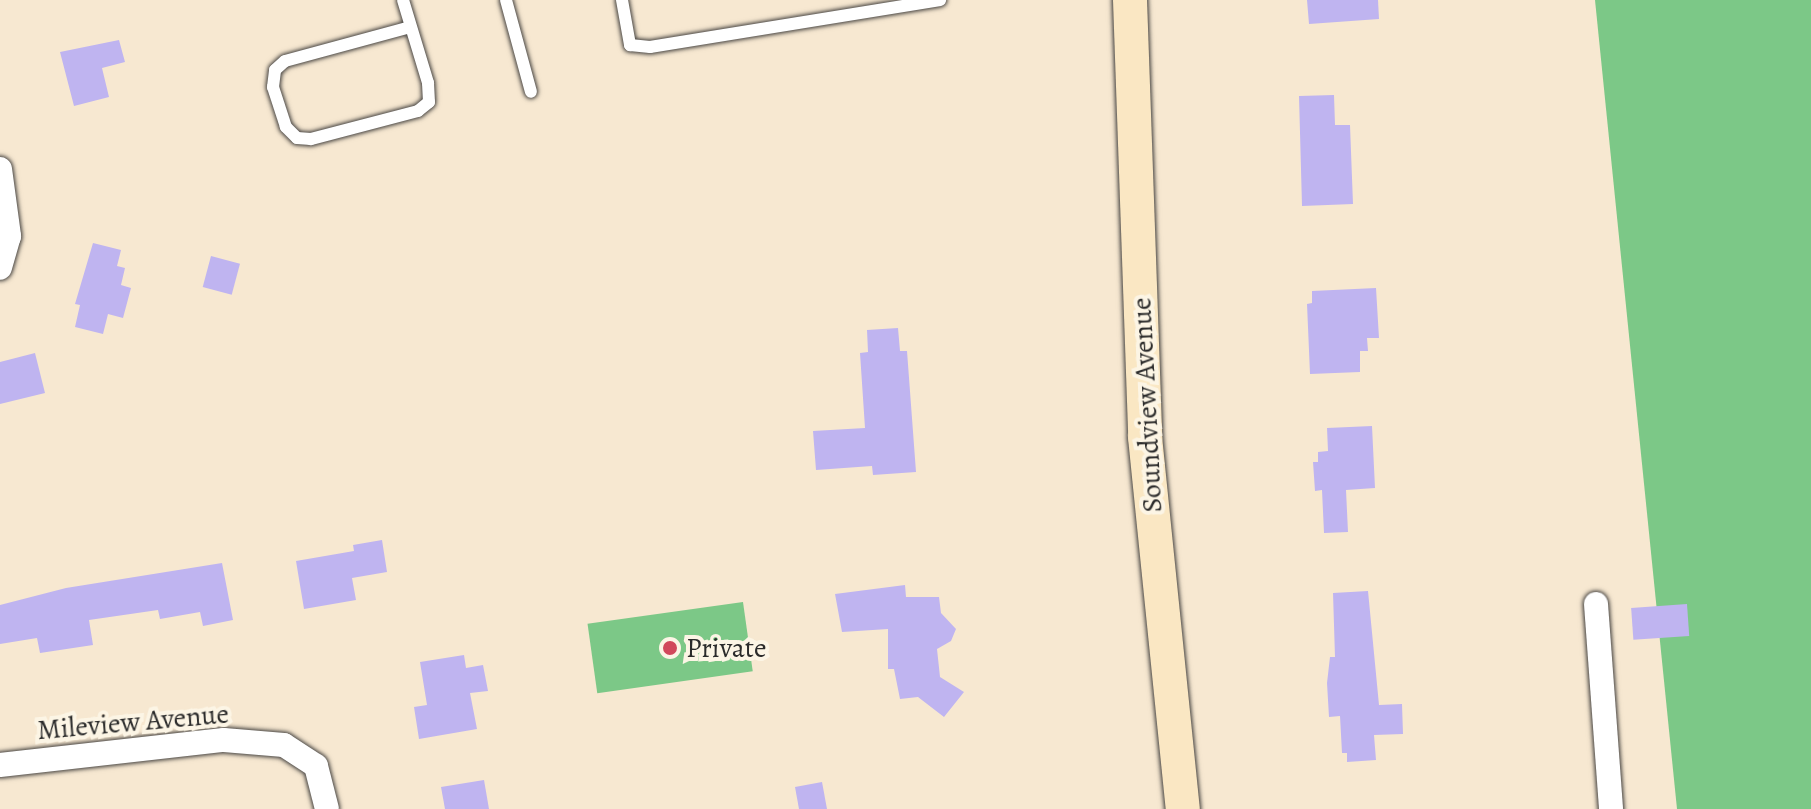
<!DOCTYPE html>
<style>
body{margin:0}
#map{position:relative;width:1811px;height:809px;overflow:hidden;background:#f7e8d1;font-family:Alegreya,serif}
div>[style]{position:absolute}
[style*='--x']{left:calc(var(--x)*1px);top:calc(var(--y)*1px);width:calc(var(--w)*1px);rotate:calc(var(--a)*1deg)}
.green>*{inset:0;background:#7cc887;transform-origin:0 0}
.building>*{inset:0;background:#bfb4f0;transform-origin:0 0}
.roads{filter:drop-shadow(0 0 2px #4a4744) drop-shadow(0 0 2px #4a4744)}
.lane>*{height:12px;margin:-6px;padding:0 6px;transform-origin:6px;border-radius:6px;background:#fff}
.street>*{height:24px;margin:-12px;padding:0 12px;transform-origin:12px;border-radius:12px;background:#fff}
.secondary>*{height:34px;margin:-17px;padding:0 17px;transform-origin:17px;border-radius:17px;background:#fae7c3}
.dots>*{width:22px;height:22px;translate:-50% -50%;box-sizing:border-box;border:4px solid #fcf5e5;border-radius:50%}
span{translate:-50% -50%;white-space:nowrap;text-align:center;line-height:1.15;-webkit-text-stroke:8px #fcf5e5;paint-order:stroke}
.street-label{font-size:28px;color:#2b2b2b}
.poi-label{font-size:28px;color:#2b2b2b}
.left{translate:0 -50%;text-align:left}
</style>
<div id="map">
<div class="green">
<i style="clip-path:polygon(1595px 0,1811px 0,1811px 809px,1677px 809px)"></i>
<i style="left:743px;top:602px;width:70px;height:157px;rotate:82deg"></i>
</div>
<div class="building">
<i style="clip-path:polygon(1307px 0,1378px 0,1379px 19px,1309px 24px)"></i>
<i style="clip-path:polygon(119px 40px,125px 62px,102px 68px,109px 97px,74px 106px,60px 52px)"></i>
<i style="clip-path:polygon(1334px 95px,1335px 125px,1350px 125px,1353px 204px,1302px 206px,1299px 96px)"></i>
<i style="clip-path:polygon(93px 243px,121px 250px,117px 266px,125px 268px,121px 285px,131px 288px,123px 318px,108px 314px,103px 334px,75px 327px,80px 305px,75px 304px)"></i>
<i style="left:211px;top:256px;width:30px;height:32px;rotate:15deg"></i>
<i style="clip-path:polygon(1376px 288px,1379px 338px,1367px 338px,1368px 351px,1360px 351px,1360px 372px,1310px 374px,1307px 304px,1312px 303px,1312px 291px)"></i>
<i style="clip-path:polygon(898px 328px,900px 351px,907px 351px,916px 472px,873px 475px,872px 466px,816px 470px,813px 431px,865px 428px,860px 353px,868px 352px,867px 330px)"></i>
<i style="clip-path:polygon(35px 353px,45px 393px,0 404px,0 362px)"></i>
<i style="clip-path:polygon(1372px 426px,1375px 488px,1346px 490px,1348px 532px,1324px 533px,1322px 490px,1315px 491px,1313px 462px,1318px 462px,1318px 452px,1328px 451px,1327px 428px)"></i>
<i style="clip-path:polygon(382px 540px,387px 572px,352px 578px,356px 600px,304px 609px,296px 561px,354px 551px,353px 545px)"></i>
<i style="clip-path:polygon(222px 563px,233px 620px,203px 626px,200px 612px,160px 619px,158px 610px,89px 620px,93px 645px,40px 653px,37px 638px,0 644px,0 605px,66px 588px)"></i>
<i style="clip-path:polygon(905px 585px,906px 597px,939px 597px,941px 613px,956px 629px,951px 641px,937px 649px,940px 677px,964px 692px,944px 717px,918px 697px,900px 699px,894px 669px,888px 669px,888px 629px,842px 632px,835px 594px)"></i>
<i style="clip-path:polygon(1368px 591px,1379px 705px,1402px 704px,1403px 734px,1374px 735px,1376px 760px,1347px 762px,1347px 753px,1342px 753px,1340px 716px,1329px 717px,1327px 683px,1330px 657px,1335px 657px,1333px 593px)"></i>
<i style="left:1687px;top:604px;width:32px;height:56px;rotate:86deg"></i>
<i style="clip-path:polygon(464px 655px,466px 668px,483px 665px,488px 691px,470px 693px,477px 729px,419px 739px,414px 707px,427px 705px,420px 662px)"></i>
<i style="clip-path:polygon(484px 780px,489px 809px,445px 809px,441px 787px)"></i>
<i style="clip-path:polygon(822px 782px,827px 809px,799px 809px,795px 787px)"></i>
</div>
<div class="roads">
<div class="lane">
<i style="--x:403;--y:0;--w:87;--a:73.2"></i>
<i style="--x:428;--y:83;--w:19;--a:87"></i>
<i style="--x:429;--y:102;--w:14;--a:141"></i>
<i style="--x:418;--y:111;--w:111;--a:165.3"></i>
<i style="--x:311;--y:139;--w:14;--a:-176"></i>
<i style="--x:297;--y:138;--w:16;--a:-135"></i>
<i style="--x:286;--y:127;--w:42;--a:-108"></i>
<i style="--x:273;--y:87;--w:17;--a:-83"></i>
<i style="--x:275;--y:70;--w:13;--a:-42"></i>
<i style="--x:285;--y:61;--w:130;--a:-15.2"></i>
<i style="--x:506;--y:0;--w:95;--a:74.8"></i>
<i style="--x:622;--y:0;--w:46;--a:79.9"></i>
<i style="--x:630;--y:45;--w:20;--a:6"></i>
<i style="--x:650;--y:47;--w:294;--a:-9.2"></i>
</div>
<div class="street">
<i style="--x:0;--y:169;--w:68;--a:82.3"></i>
<i style="--x:9;--y:236;--w:33;--a:106"></i>
<i style="--x:1596;--y:604;--w:206;--a:85.8"></i>
<i style="--x:0;--y:765;--w:225;--a:-6.4"></i>
<i style="--x:224;--y:740;--w:60;--a:4.8"></i>
<i style="--x:284;--y:745;--w:38;--a:33"></i>
<i style="--x:316;--y:766;--w:44;--a:75.7"></i>
</div>
<div class="secondary">
<i style="--x:1130;--y:0;--w:437;--a:88"></i>
<i style="--x:1145;--y:437;--w:374;--a:84.2"></i>
</div>
</div>
<div class="dots">
<i style="left:670px;top:648px;background:#d1495b"></i>
</div>
<div class="street-label">
<span style="left:1147px;top:405px;rotate:-93deg">Soundview Avenue</span>
<span style="left:133px;top:722px;rotate:-5deg">Mileview Avenue</span>
</div>
<div class="poi-label">
<span class="left" style="left:686px;top:648px">Private</span>
</div>
</div>
